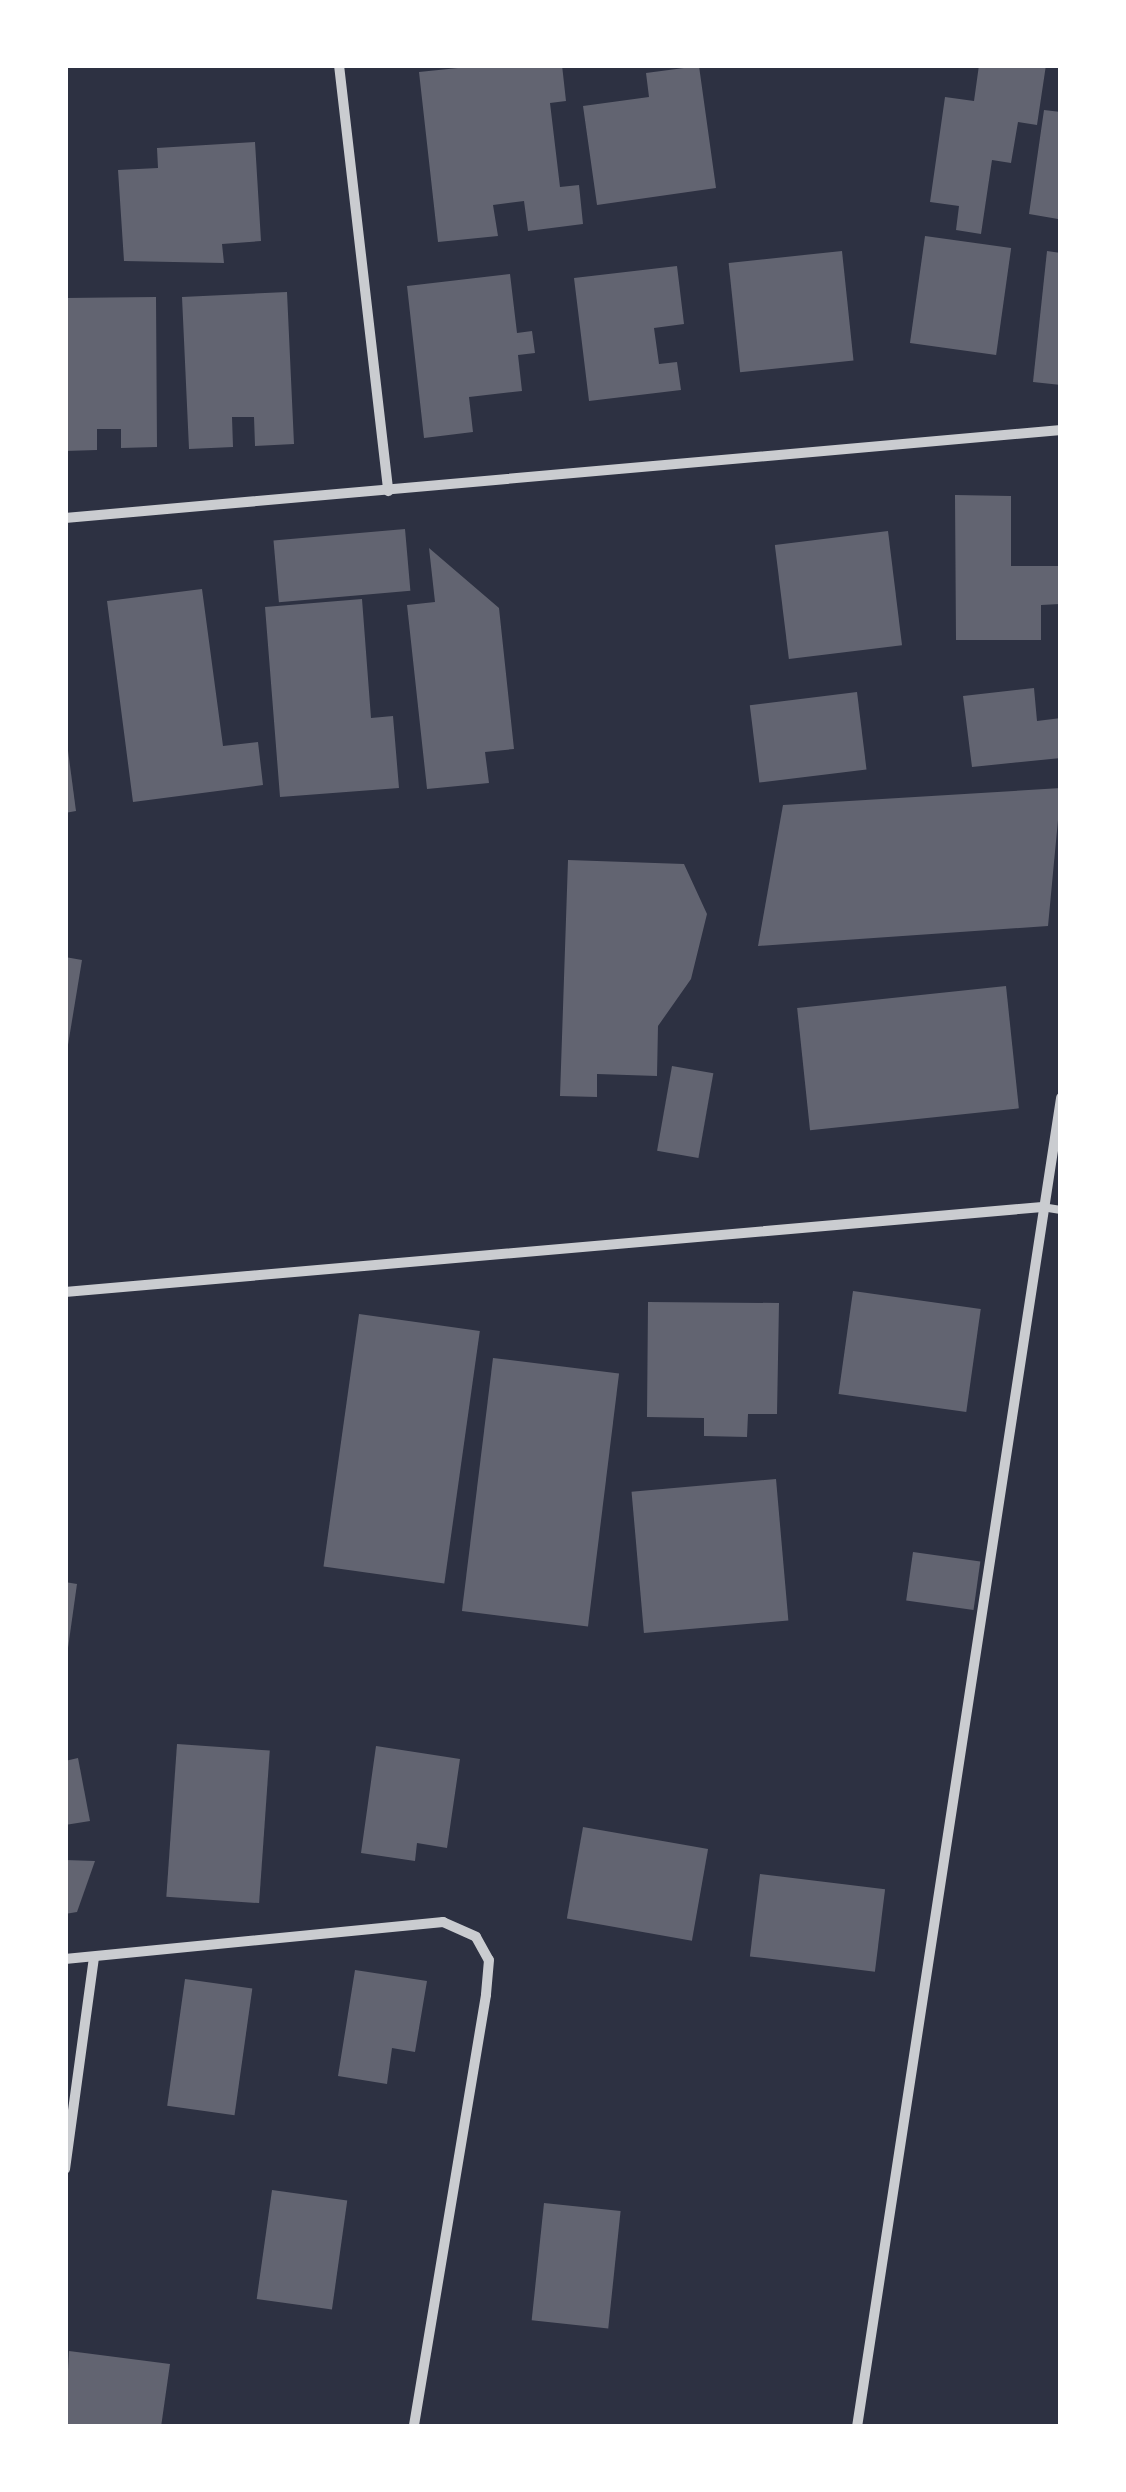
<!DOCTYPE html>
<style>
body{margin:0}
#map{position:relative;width:1126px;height:2492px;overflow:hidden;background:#2d3142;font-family:Lato,sans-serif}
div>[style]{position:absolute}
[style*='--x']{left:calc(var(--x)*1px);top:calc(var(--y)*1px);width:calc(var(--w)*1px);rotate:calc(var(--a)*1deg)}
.building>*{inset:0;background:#626471;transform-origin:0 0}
.service>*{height:8px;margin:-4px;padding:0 4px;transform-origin:4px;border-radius:4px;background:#caccd0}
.minor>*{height:10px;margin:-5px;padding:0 5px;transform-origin:5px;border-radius:5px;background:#caccd0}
span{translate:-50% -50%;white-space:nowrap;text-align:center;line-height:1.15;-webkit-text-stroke:10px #fff;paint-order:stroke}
.frame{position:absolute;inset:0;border:68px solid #fff;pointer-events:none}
</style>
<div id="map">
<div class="building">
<i style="clip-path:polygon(487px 65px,562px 65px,566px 101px,550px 103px,560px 187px,579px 185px,583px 224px,528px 231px,524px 201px,493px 205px,498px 236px,438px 242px,419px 72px)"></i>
<i style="clip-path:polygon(979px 65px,1046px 65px,1037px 125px,1018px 122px,1011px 163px,992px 160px,981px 234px,956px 230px,959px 206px,930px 202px,945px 97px,974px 101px)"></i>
<i style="clip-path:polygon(699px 66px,716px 188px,597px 205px,583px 106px,649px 97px,646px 73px)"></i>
<i style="clip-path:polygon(1044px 110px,1061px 112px,1061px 244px,1058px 219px,1029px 214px)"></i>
<i style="clip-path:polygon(255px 142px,261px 241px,222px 244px,224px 263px,124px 261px,118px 170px,158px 168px,157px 148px)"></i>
<i style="left:925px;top:236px;width:87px;height:108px;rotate:8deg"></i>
<i style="left:842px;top:251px;width:110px;height:114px;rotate:84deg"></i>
<i style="clip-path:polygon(1047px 251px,1061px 253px,1061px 385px,1033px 382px)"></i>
<i style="clip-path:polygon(677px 266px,684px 324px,654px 328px,659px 364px,677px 362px,681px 390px,589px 401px,574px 278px)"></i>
<i style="clip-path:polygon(510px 274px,517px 333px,532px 331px,535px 353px,518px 355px,522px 391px,469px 397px,473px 432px,424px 438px,407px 286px)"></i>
<i style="clip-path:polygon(287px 292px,294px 444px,255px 446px,254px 417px,232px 417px,233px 447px,189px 449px,182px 297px)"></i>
<i style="clip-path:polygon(156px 297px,157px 447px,121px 448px,121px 429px,97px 429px,97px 450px,65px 451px,65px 298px)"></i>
<i style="clip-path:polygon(955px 495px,1011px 496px,1011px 566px,1060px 566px,1060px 604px,1041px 605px,1041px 640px,956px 640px)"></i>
<i style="left:405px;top:529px;width:62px;height:132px;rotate:85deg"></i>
<i style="left:888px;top:531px;width:115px;height:114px;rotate:83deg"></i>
<i style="clip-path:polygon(429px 548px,499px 608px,514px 749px,485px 752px,489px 783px,427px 789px,407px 605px,435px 602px)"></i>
<i style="clip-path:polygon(202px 589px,223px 746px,258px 742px,263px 785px,133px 802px,107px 601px)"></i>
<i style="clip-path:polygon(362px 599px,371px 718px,393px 716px,399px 788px,280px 797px,265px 607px)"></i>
<i style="clip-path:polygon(1034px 688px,1037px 721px,1061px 718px,1061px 758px,972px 767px,963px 696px)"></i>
<i style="left:857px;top:692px;width:78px;height:108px;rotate:83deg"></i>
<i style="clip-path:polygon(65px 728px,76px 811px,65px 813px)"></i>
<i style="clip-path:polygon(1061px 788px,1048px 926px,758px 946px,783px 805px)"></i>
<i style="clip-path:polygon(568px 860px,684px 864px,707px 914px,691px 979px,658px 1026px,657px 1076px,597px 1074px,597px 1097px,560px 1096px)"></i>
<i style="clip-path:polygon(65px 957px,82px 960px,67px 1051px,65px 1051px)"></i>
<i style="left:1006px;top:986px;width:123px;height:210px;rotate:84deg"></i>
<i style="left:672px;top:1066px;width:42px;height:86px;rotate:10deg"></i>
<i style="left:853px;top:1291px;width:129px;height:104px;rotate:8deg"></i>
<i style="clip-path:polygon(648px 1302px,779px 1303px,777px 1414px,748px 1414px,747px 1437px,704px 1436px,704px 1418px,647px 1417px)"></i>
<i style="left:359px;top:1314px;width:122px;height:255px;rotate:8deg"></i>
<i style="left:493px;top:1358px;width:127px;height:255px;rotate:7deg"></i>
<i style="left:776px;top:1479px;width:142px;height:145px;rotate:85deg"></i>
<i style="left:913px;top:1552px;width:68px;height:49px;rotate:8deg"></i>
<i style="clip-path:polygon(65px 1582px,77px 1584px,67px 1655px,65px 1655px)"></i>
<i style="left:177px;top:1744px;width:93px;height:153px;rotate:4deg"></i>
<i style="clip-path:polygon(376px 1746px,460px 1759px,447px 1848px,417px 1843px,415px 1861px,361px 1853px)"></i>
<i style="clip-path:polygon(78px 1758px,90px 1821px,65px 1825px,65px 1761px)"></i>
<i style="left:583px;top:1827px;width:127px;height:93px;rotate:10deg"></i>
<i style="clip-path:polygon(65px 1860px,95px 1861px,77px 1912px,65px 1914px)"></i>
<i style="left:760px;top:1874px;width:126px;height:83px;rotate:7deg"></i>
<i style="clip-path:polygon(355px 1970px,427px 1981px,415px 2052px,392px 2048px,387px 2084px,338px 2076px)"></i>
<i style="left:185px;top:1979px;width:68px;height:128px;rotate:8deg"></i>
<i style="left:272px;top:2190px;width:76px;height:110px;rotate:8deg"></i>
<i style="left:544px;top:2203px;width:77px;height:118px;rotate:6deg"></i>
<i style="clip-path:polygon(69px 2351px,170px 2364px,161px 2427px,65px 2427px)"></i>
</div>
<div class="service">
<i style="--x:1042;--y:1207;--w:19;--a:9"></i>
</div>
<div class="minor">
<i style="--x:339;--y:65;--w:429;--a:83.4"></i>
<i style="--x:65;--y:518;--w:1000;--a:-5.05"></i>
<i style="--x:65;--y:1292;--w:981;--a:-4.97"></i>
<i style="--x:65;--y:1959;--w:380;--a:-5.6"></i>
<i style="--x:443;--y:1922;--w:36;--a:24"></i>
<i style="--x:476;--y:1937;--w:26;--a:61"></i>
<i style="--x:489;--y:1960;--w:35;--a:95"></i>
<i style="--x:486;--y:1995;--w:438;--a:99.5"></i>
<i style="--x:65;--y:2169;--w:214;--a:-82.2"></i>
<i style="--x:857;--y:2427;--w:1345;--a:-81.27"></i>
</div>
<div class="frame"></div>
</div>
